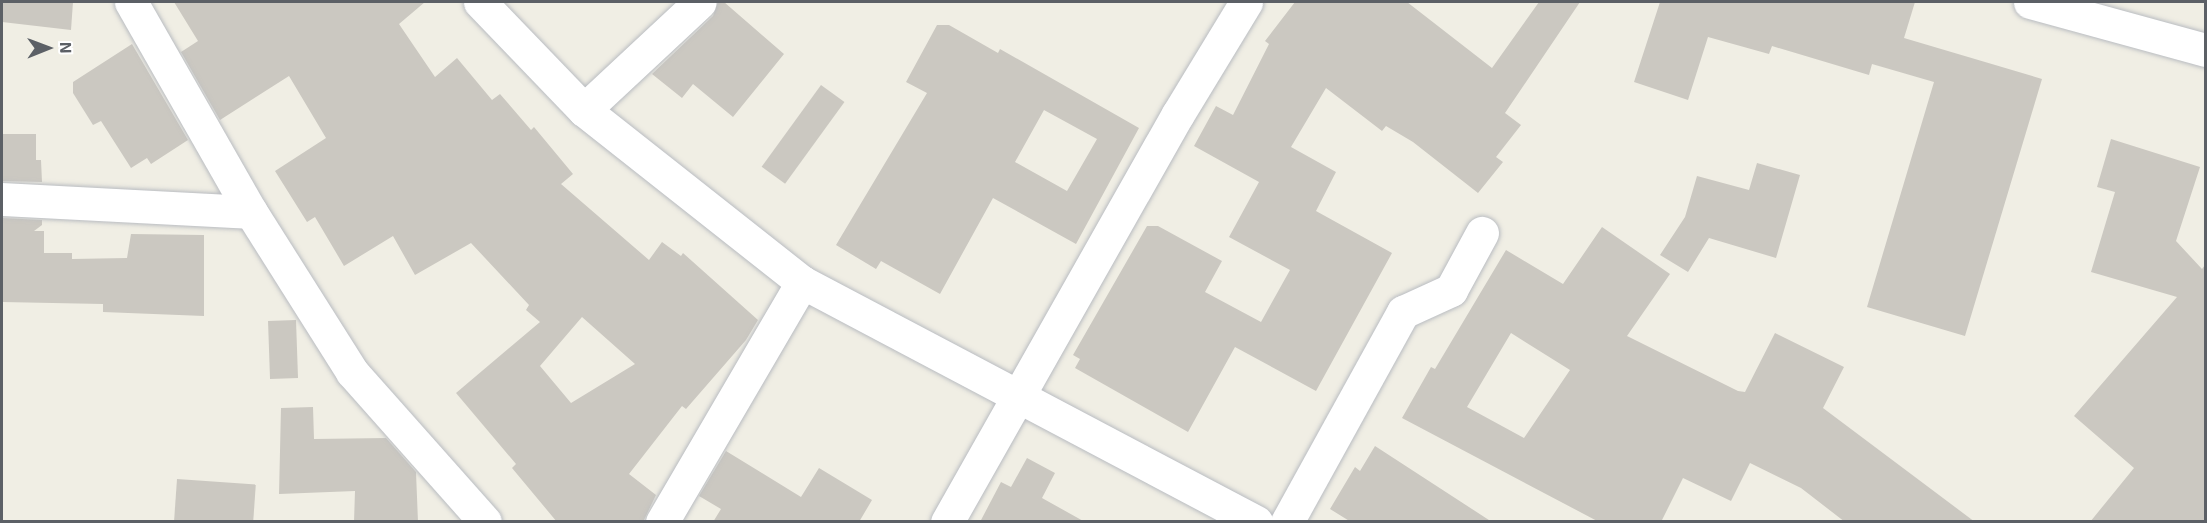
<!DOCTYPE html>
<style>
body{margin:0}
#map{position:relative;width:2207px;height:523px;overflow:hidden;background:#f0eee4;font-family:"Exo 2",sans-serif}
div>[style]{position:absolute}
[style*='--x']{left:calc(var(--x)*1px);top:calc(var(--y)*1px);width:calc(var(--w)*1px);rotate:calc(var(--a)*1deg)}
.building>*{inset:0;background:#cbc8c1;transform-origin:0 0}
.roads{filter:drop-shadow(0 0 2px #b9bcc1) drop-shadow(0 0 2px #b9bcc1)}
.minor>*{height:33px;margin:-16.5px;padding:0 16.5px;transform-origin:16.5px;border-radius:16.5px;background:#fff}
span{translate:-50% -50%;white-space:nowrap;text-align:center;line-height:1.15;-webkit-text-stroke:6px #fff;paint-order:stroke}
.frame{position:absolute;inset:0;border:3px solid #5c6066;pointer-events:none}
.north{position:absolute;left:18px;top:18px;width:60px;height:60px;-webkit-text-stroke:4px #fff;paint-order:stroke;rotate:89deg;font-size:16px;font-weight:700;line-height:24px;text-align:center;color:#5c6066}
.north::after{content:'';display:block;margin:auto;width:21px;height:27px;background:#5c6066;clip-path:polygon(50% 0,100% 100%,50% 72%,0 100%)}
</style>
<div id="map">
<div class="building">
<i style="clip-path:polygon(2px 2px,73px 2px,71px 30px,2px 22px)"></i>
<i style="clip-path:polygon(evenodd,174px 2px,425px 2px,399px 24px,435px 77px,457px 58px,492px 100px,500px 94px,531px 130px,534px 127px,573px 174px,561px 184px,649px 260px,662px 242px,681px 256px,683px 253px,758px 320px,746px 340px,686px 409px,682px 406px,629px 474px,656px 495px,643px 522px,557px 522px,512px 468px,516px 464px,456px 393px,540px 322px,526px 310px,529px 305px,471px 243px,415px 275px,393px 236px,344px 266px,315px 217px,307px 222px,275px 171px,326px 138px,289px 76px,220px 120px,181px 52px,198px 41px,174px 2px,582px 317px,635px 364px,571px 403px,540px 366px,582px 317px)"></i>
<i style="clip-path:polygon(718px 2px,724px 2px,784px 54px,733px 117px,693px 84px,682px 98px,652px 74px,713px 16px)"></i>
<i style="clip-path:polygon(1295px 2px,1407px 2px,1492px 68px,1539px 2px,1580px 2px,1505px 113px,1521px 125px,1496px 157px,1503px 162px,1478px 193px,1413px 142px,1386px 126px,1382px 131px,1326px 88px,1291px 147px,1336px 172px,1316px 211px,1392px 253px,1316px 391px,1235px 347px,1188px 432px,1075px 368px,1080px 359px,1073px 355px,1147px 226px,1158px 226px,1222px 261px,1205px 292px,1261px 322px,1290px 270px,1229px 237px,1259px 182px,1194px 146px,1216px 106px,1233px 115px,1269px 44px,1265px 41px)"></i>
<i style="clip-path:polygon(1660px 2px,1915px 2px,1904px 38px,2042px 79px,1965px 336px,1867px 307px,1934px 82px,1872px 64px,1869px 75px,1772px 46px,1769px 54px,1708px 37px,1688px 100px,1634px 82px)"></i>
<i style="clip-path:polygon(evenodd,937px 25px,949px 25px,998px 53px,1000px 49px,1139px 128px,1076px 244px,993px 198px,940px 294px,881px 261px,876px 269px,836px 245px,927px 93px,906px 82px,937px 25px,1044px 110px,1097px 139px,1067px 191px,1015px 162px,1044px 110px)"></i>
<i style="clip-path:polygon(132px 44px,188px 140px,151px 164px,147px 158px,131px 168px,101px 121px,93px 125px,73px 93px,73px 82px)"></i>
<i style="left:821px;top:85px;width:29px;height:101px;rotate:36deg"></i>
<i style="clip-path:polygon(2px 134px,36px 134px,36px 160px,41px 160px,42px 182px,2px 181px)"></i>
<i style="clip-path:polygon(2111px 139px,2200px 167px,2176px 241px,2202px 269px,2205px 265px,2205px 522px,2090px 522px,2134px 468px,2074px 416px,2177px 297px,2091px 272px,2115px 192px,2097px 187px)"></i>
<i style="clip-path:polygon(1757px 163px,1800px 175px,1776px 258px,1709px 238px,1688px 272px,1660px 255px,1685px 217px,1697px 176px,1749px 190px)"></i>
<i style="clip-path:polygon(2px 218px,42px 220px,42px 225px,34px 231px,44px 231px,44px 253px,72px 253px,72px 259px,127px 258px,131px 234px,204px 235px,204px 316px,103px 312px,103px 304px,2px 302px)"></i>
<i style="clip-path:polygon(evenodd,1602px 227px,1670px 274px,1627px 336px,1738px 391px,1745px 392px,1775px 333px,1844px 367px,1823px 408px,1975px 522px,1845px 522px,1801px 488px,1750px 463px,1731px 501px,1683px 478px,1661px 522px,1599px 522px,1402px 418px,1431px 367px,1435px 369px,1506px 250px,1563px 284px,1602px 227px,1511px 333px,1570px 370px,1524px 438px,1467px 407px,1511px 333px)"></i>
<i style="left:296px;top:320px;width:58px;height:28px;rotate:88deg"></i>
<i style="clip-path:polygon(313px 407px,314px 439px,386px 438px,416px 472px,418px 522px,354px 522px,355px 491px,279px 494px,281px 408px)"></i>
<i style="clip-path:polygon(1375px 446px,1492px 522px,1351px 522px,1330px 509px,1355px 467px,1360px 471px)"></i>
<i style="clip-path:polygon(726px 451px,801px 497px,819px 468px,872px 500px,859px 522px,713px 522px,721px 509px,699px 496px)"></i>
<i style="clip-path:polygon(1027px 458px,1055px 473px,1042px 498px,1085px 522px,980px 522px,1001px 482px,1011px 487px)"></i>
<i style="left:177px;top:479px;width:79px;height:43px;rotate:4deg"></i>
</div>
<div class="roads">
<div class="minor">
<i style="--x:131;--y:2;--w:242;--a:60.3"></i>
<i style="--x:480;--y:2;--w:150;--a:46.1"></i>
<i style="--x:584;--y:110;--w:278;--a:38.3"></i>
<i style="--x:802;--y:282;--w:514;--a:27.86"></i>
<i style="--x:2030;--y:2;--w:182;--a:15.3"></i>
<i style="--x:584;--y:110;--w:158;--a:-43"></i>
<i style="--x:2;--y:199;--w:249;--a:3"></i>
<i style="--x:251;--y:212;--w:189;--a:57.7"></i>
<i style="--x:352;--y:372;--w:200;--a:48.4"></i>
<i style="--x:662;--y:522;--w:278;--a:-59.7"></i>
<i style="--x:947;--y:522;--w:469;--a:-60.5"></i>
<i style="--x:1178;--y:114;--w:131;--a:-58.7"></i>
<i style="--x:1287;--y:522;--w:240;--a:-61.1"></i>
<i style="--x:1403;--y:312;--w:53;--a:-24.6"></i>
<i style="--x:1451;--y:290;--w:65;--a:-61.5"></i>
</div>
</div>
<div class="frame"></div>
<div class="north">N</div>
</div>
